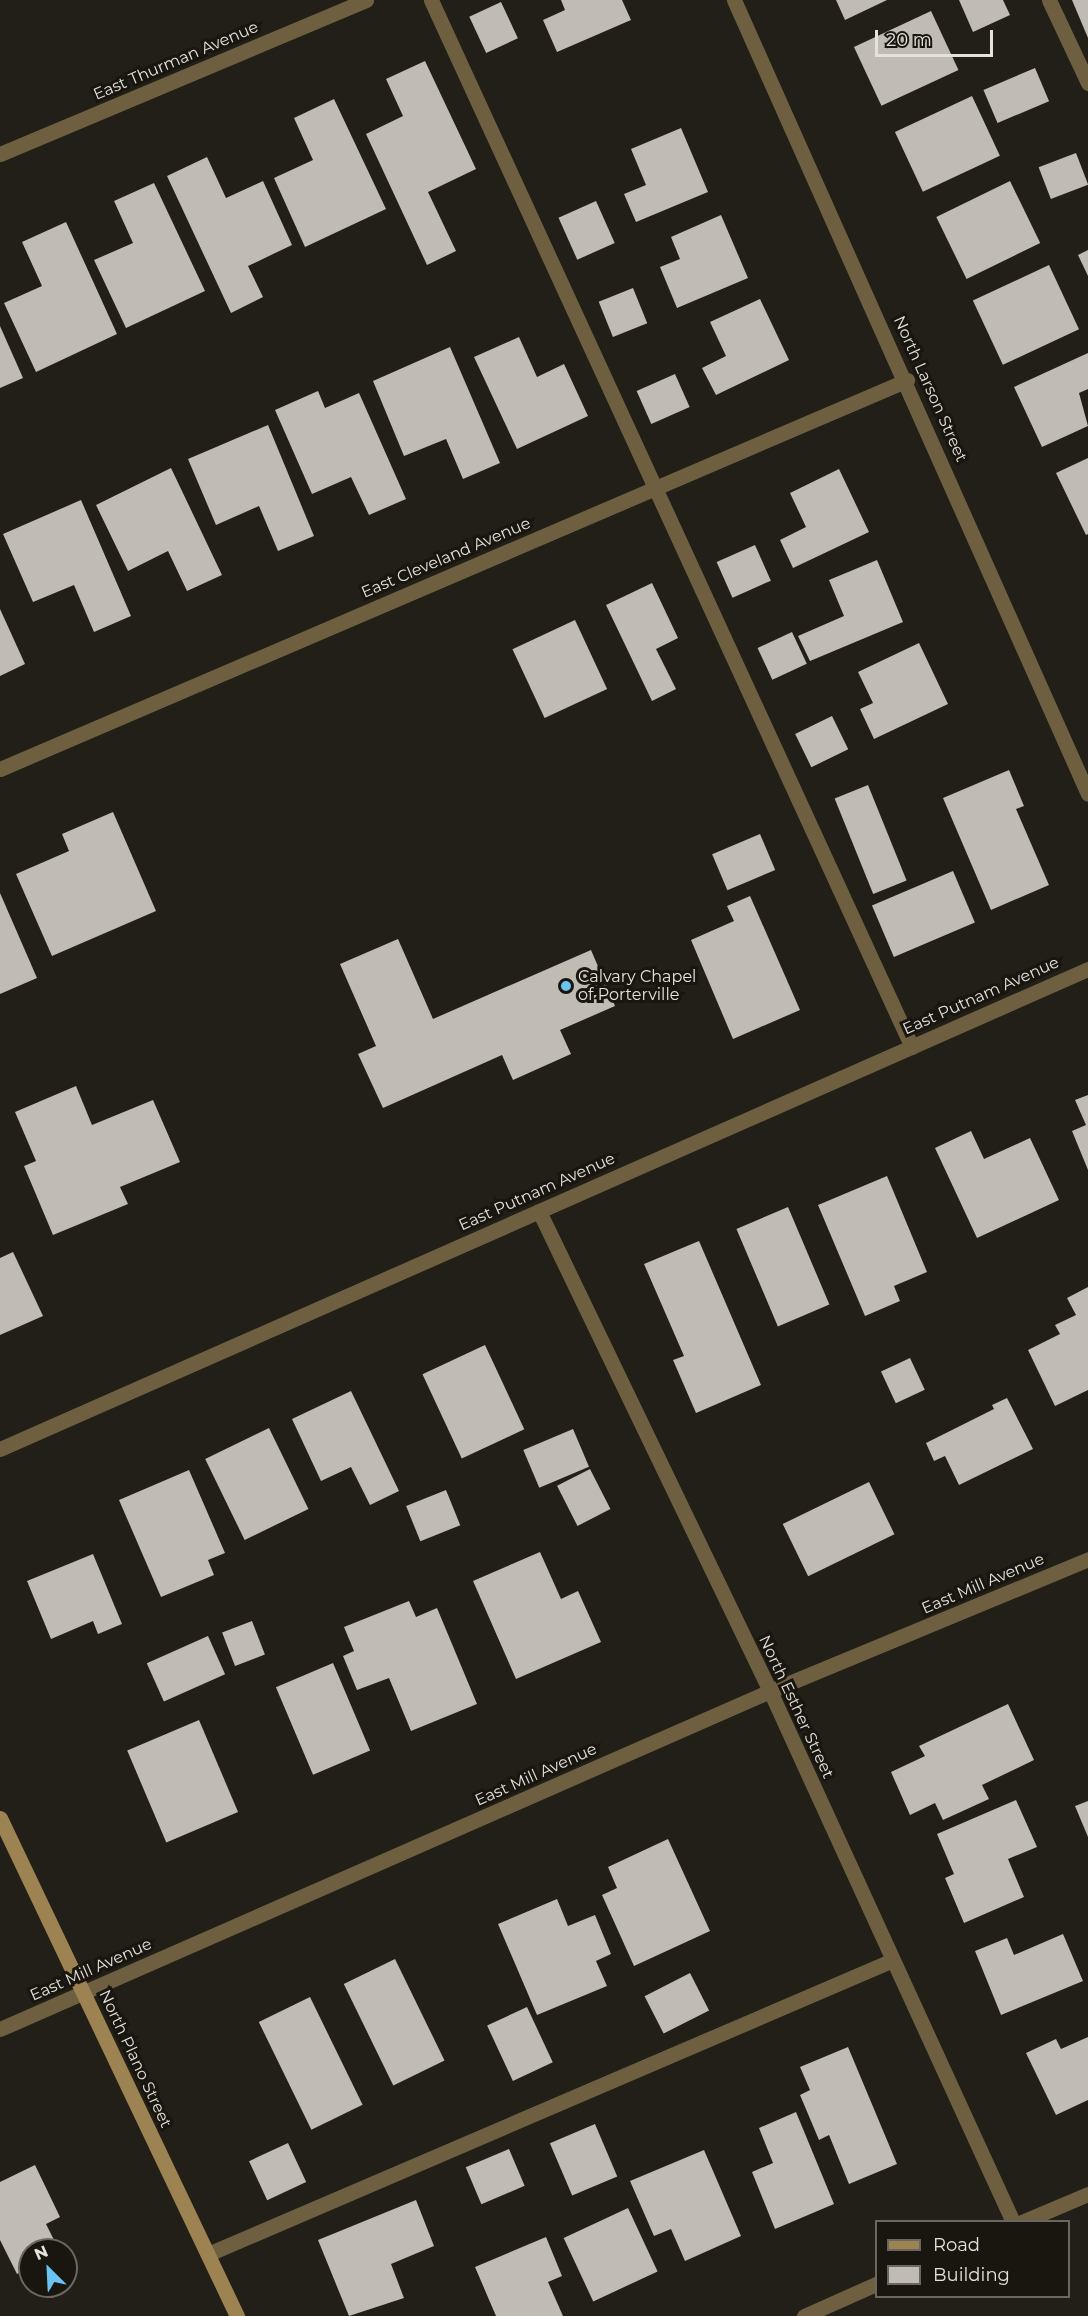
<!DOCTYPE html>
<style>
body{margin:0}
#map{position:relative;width:1088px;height:2316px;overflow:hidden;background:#221e18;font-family:Montserrat,sans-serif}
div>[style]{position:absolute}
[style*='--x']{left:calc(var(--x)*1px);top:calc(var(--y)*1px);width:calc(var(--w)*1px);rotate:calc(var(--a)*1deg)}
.building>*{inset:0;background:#c1bcb3;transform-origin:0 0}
.service>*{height:15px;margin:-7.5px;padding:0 7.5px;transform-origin:7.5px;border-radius:7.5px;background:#6e5f40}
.minor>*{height:15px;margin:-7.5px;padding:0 7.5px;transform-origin:7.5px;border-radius:7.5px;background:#6e5f40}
.tertiary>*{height:15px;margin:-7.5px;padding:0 7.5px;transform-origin:7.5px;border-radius:7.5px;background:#6e5f40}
.secondary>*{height:15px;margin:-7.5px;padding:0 7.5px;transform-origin:7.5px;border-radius:7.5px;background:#9c8351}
.dots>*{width:16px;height:16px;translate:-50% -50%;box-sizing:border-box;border:3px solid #19150f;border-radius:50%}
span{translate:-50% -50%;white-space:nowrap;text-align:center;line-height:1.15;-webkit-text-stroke:6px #19150f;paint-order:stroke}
.street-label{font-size:16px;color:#e4e2dd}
.poi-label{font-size:16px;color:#e4e2dd}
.left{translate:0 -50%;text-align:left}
.legend{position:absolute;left:875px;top:2220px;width:195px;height:78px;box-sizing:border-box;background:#19150f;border:2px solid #6a6761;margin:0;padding:8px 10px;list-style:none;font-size:18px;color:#e4e2dd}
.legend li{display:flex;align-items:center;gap:12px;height:30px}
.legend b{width:30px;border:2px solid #6a6761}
.north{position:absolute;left:18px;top:2238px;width:60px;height:60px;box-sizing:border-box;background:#19150f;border:2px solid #6a6761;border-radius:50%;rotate:336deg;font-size:16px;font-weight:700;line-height:24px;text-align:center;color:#e4e2dd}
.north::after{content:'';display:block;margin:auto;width:21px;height:27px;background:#6ac3f1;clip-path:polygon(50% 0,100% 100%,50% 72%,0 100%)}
.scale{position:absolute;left:875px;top:30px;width:118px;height:27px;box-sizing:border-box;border:3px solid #e4e2dd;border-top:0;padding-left:8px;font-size:18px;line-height:21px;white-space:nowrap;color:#e4e2dd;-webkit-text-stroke:4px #19150f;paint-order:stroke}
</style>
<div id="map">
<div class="building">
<i style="clip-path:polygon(561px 0,622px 0,631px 20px,557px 52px,543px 20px,565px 10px)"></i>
<i style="clip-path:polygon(836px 0,887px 0,845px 20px)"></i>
<i style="clip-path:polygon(959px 0,1003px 0,1010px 15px,973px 32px)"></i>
<i style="clip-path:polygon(1072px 0,1088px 0,1088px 38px)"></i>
<i style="left:501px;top:2px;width:40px;height:35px;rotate:65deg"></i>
<i style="left:931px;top:11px;width:65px;height:85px;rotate:65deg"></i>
<i style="clip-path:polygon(425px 61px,476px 169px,428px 192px,456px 251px,427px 265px,366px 134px,403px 116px,386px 79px)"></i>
<i style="left:1035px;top:68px;width:36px;height:56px;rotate:67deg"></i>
<i style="left:972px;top:96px;width:66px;height:85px;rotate:65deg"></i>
<i style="clip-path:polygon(334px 99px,386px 209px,305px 247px,274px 178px,313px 160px,294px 118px)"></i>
<i style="clip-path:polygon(681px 128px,708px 192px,636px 222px,624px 194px,646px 185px,631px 149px)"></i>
<i style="left:1076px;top:153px;width:34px;height:40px;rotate:69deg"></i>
<i style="clip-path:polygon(207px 157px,226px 198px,263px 181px,292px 245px,248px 266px,263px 297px,231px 313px,167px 176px)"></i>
<i style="left:1010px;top:181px;width:69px;height:82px;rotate:64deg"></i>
<i style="clip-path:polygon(154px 183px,205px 291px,126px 328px,94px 260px,133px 243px,114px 201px)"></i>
<i style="left:596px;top:201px;width:46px;height:41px;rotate:66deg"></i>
<i style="clip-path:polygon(721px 215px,748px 278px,677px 308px,660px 267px,680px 259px,671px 237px)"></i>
<i style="clip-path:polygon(66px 222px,117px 334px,36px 372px,4px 303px,42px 286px,22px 242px)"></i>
<i style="clip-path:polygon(1088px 250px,1088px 276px,1078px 255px)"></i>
<i style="left:1049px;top:265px;width:71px;height:84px;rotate:65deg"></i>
<i style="left:633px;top:288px;width:38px;height:37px;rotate:68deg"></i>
<i style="clip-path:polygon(760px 299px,789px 360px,716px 395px,702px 368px,726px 356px,710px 322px)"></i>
<i style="clip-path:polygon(0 326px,23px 378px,0 388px)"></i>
<i style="clip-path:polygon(519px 337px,537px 377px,564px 364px,588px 416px,517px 449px,474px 357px)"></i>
<i style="clip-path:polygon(450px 347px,500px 463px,463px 479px,446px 439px,404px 456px,373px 381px)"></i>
<i style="clip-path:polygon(1088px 353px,1088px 389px,1079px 393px,1088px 426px,1042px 447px,1014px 387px)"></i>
<i style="left:675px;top:374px;width:36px;height:42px;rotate:66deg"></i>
<i style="clip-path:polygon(318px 391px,325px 408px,359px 393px,406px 499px,369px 515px,351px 477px,312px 494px,275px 410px)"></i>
<i style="clip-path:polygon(268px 425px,314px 536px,278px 551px,259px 506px,216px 525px,188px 459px)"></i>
<i style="clip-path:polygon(1088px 458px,1088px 534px,1086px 535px,1056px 473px)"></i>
<i style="clip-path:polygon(171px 468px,222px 575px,187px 591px,168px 551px,128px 571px,96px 505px)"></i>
<i style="clip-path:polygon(839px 469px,869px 532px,793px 568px,780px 540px,806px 527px,790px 493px)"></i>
<i style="clip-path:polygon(81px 500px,131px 616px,94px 632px,74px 585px,33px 602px,3px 534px)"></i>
<i style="left:755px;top:545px;width:39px;height:42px;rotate:66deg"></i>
<i style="clip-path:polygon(877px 560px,903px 622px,810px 661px,798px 636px,844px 616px,829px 580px)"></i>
<i style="clip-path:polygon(652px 583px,678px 638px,656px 649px,676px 689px,652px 701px,606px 605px)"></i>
<i style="clip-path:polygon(0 609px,25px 664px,0 676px)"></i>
<i style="left:575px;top:620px;width:76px;height:69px;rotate:65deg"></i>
<i style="left:792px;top:632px;width:35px;height:38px;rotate:65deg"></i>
<i style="clip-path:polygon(919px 643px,948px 704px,874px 739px,860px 709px,873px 703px,858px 672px)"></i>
<i style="left:832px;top:716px;width:37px;height:41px;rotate:64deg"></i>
<i style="clip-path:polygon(1009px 770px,1024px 806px,1016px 809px,1049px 885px,991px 910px,943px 798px)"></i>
<i style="left:868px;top:785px;width:103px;height:36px;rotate:68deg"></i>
<i style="clip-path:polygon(113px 812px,156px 911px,52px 956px,16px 874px,69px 851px,62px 834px)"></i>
<i style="left:760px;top:834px;width:39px;height:52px;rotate:67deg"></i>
<i style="left:953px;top:871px;width:56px;height:88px;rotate:67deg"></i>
<i style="clip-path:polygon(0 893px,37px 978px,0 994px)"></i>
<i style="clip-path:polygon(750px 896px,800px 1010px,733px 1039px,691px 940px,734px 921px,727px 906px)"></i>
<i style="clip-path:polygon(398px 939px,433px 1019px,591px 950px,615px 1006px,560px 1030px,571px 1054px,513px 1080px,502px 1055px,383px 1108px,358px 1054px,376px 1046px,340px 964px)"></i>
<i style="clip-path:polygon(76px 1086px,92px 1125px,153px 1100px,180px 1162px,120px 1187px,128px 1204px,53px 1235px,24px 1166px,36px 1161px,15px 1112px)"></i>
<i style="clip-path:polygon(1088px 1095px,1088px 1170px,1072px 1131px,1086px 1125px,1075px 1100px)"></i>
<i style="clip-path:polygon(971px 1131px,984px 1159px,1030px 1138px,1059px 1200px,977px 1238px,935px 1148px)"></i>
<i style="clip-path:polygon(887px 1176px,927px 1272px,894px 1286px,900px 1301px,865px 1316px,818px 1205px)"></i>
<i style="left:788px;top:1207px;width:106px;height:56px;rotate:67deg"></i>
<i style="clip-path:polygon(699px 1241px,761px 1385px,696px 1413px,673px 1360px,684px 1356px,644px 1264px)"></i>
<i style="clip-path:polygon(13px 1252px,43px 1316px,0 1335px,0 1258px)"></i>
<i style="clip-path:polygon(1088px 1287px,1088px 1390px,1055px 1406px,1028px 1350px,1060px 1334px,1055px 1325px,1076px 1315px,1067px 1298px)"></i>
<i style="left:485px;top:1345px;width:93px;height:69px;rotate:65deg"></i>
<i style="left:910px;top:1358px;width:35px;height:32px;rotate:65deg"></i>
<i style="clip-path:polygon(351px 1391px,399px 1491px,370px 1505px,351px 1467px,321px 1481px,292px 1419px)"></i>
<i style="clip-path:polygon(1007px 1398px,1033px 1449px,959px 1485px,945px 1456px,934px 1461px,926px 1443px,994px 1409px,992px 1405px)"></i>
<i style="left:269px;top:1428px;width:90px;height:71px;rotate:64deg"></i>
<i style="left:573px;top:1429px;width:41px;height:54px;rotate:67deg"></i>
<i style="left:590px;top:1469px;width:45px;height:37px;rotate:63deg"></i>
<i style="clip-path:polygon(189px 1470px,225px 1553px,208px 1560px,214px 1575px,161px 1597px,119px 1500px)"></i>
<i style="left:869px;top:1482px;width:58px;height:96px;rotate:64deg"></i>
<i style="left:446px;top:1490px;width:38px;height:43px;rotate:68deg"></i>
<i style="clip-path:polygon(540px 1552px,561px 1599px,578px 1591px,601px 1642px,516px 1679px,473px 1581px)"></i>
<i style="clip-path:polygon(93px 1554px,122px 1624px,98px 1634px,93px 1621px,51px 1639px,27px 1581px)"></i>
<i style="clip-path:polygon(409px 1601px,416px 1617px,437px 1608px,477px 1704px,411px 1731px,389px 1678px,357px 1690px,343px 1656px,354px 1651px,344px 1627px)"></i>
<i style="left:252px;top:1621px;width:36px;height:32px;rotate:69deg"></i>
<i style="left:208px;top:1636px;width:42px;height:67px;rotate:66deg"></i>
<i style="left:333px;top:1663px;width:95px;height:62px;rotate:67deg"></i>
<i style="clip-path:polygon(1008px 1704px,1034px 1760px,982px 1785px,989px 1799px,943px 1820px,935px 1803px,910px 1815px,891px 1772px,925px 1756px,919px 1746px)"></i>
<i style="left:199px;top:1720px;width:100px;height:78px;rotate:67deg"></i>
<i style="clip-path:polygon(1016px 1800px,1037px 1847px,1008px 1859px,1024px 1897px,964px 1923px,945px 1878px,954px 1874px,937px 1834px)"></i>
<i style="clip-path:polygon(1088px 1801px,1088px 1837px,1075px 1806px)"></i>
<i style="clip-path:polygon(668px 1839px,710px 1931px,634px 1966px,602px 1895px,617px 1888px,608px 1867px)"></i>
<i style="clip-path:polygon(557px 1899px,568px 1926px,595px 1915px,611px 1954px,596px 1961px,607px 1986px,537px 2015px,498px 1924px)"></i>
<i style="clip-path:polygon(1063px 1934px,1083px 1981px,1001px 2015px,975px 1951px,1007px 1938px,1014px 1955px)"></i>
<i style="left:395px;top:1959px;width:113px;height:57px;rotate:64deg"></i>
<i style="left:690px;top:1973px;width:42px;height:51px;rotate:63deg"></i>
<i style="left:310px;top:1997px;width:120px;height:57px;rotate:64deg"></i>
<i style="left:527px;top:2007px;width:61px;height:44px;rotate:65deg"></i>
<i style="clip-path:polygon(1088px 2037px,1088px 2100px,1056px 2115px,1026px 2053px,1056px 2039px,1061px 2049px)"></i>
<i style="clip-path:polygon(848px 2047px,897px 2164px,849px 2184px,829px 2135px,819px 2140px,800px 2095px,810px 2090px,800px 2067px)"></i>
<i style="clip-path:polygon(796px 2112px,834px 2204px,775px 2229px,752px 2172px,773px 2163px,759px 2128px)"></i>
<i style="left:595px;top:2124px;width:57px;height:49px;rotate:67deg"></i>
<i style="left:288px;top:2143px;width:43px;height:43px;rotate:65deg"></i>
<i style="left:509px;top:2149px;width:40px;height:47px;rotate:67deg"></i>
<i style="clip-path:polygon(704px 2150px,741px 2236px,685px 2261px,671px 2229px,654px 2236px,630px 2181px)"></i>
<i style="clip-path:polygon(35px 2165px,60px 2217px,46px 2224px,59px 2250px,30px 2250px,30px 2268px,17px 2274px,0 2240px,0 2182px)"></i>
<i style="clip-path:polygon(416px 2200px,434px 2246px,391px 2264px,404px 2298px,349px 2316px,318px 2240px)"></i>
<i style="left:628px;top:2208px;width:70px;height:71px;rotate:65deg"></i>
<i style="clip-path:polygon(546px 2237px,562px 2276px,548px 2282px,563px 2316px,496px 2316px,475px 2267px)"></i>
</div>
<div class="service">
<i style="--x:431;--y:0;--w:1152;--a:65.33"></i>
<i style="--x:1049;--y:0;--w:92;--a:64.8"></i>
<i style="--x:208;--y:2254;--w:745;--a:-23.23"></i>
</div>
<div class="minor">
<i style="--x:734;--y:0;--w:869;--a:65.97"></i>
<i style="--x:0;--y:154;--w:397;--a:-22.8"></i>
<i style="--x:0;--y:769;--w:987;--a:-23.21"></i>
<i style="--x:539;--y:1211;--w:533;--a:64.3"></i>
<i style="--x:770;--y:1691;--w:584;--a:65.41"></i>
<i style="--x:0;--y:2029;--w:841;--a:-23.7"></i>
<i style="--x:770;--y:1691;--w:344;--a:-22.5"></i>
<i style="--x:1022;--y:2222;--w:72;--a:-23"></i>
<i style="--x:804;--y:2316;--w:79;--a:-24"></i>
</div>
<div class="tertiary">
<i style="--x:0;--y:1449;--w:1189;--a:-23.81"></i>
</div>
<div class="secondary">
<i style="--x:0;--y:1818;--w:552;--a:64.55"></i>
</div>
<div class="dots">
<i style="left:566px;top:986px;background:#6ac3f1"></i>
</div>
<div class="street-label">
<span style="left:176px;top:61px;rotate:-23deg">East Thurman Avenue</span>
<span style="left:930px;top:389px;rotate:66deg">North Larson Street</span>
<span style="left:446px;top:558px;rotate:-23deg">East Cleveland Avenue</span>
<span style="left:981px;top:996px;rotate:-24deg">East Putnam Avenue</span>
<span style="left:537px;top:1192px;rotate:-24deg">East Putnam Avenue</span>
<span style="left:983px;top:1584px;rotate:-23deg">East Mill Avenue</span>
<span style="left:796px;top:1707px;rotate:65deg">North Esther Street</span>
<span style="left:536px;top:1775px;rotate:-24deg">East Mill Avenue</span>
<span style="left:91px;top:1970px;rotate:-24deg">East Mill Avenue</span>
<span style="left:135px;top:2059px;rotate:65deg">North Plano Street</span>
</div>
<div class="poi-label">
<span class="left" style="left:578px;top:986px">Calvary Chapel<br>of Porterville</span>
</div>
<ul class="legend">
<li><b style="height:8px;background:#9c8351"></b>Road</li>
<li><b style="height:16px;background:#c1bcb3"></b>Building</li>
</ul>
<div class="north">N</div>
<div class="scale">20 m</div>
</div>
